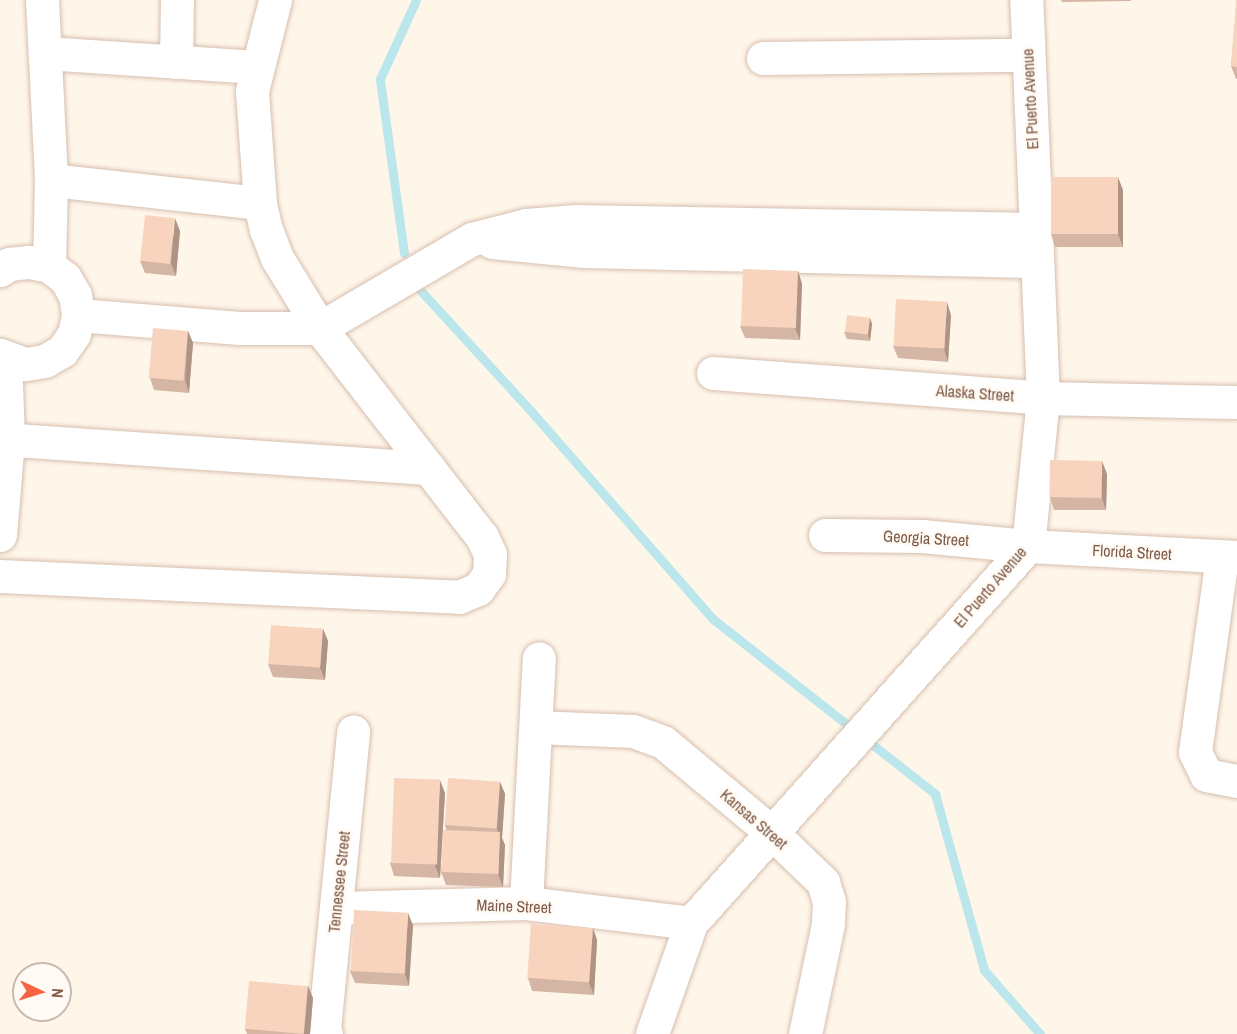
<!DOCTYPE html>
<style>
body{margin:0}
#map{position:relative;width:1237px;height:1034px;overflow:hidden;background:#fff6ea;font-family:"Archivo Narrow",sans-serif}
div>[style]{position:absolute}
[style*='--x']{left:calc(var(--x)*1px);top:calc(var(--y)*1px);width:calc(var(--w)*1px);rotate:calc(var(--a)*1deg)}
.stream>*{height:9px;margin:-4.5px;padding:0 4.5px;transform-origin:4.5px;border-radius:4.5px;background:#bbe7ec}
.roads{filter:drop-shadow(0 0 2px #d6bfaf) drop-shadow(0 0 2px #d6bfaf)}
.minor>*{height:33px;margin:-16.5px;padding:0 16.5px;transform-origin:16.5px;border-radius:16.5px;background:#fff}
.wall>*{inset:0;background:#d5b5a3}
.shaded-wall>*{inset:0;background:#ae9485}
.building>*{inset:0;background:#f8d3be;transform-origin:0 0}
span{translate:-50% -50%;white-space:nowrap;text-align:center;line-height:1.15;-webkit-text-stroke:5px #fffaf3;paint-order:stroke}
.street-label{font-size:16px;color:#7e5a48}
.north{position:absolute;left:12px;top:962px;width:60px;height:60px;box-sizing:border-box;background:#fffaf3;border:2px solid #cbbaaf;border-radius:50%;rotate:94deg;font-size:16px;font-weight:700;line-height:24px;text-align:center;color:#7e5a48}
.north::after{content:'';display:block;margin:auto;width:21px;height:27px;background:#f66442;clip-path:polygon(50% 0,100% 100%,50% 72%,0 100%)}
</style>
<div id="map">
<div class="stream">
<i style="--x:404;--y:253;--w:176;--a:-97.9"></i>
<i style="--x:380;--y:79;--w:87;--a:-65.5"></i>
<i style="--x:420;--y:290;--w:163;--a:47.5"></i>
<i style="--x:530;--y:410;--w:278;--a:48.8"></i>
<i style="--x:713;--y:619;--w:283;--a:38.2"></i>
<i style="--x:935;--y:794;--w:183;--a:74.4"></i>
<i style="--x:984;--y:970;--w:85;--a:48.8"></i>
</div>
<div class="roads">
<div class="minor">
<i style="--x:42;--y:0;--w:180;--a:87.1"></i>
<i style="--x:51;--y:180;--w:86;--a:91.3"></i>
<i style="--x:45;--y:53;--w:212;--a:3.8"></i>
<i style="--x:763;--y:58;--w:264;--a:-0.7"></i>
<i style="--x:176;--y:62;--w:62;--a:-89.1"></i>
<i style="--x:51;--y:180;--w:210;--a:6.3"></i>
<i style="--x:492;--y:242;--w:92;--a:5.6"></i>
<i style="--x:584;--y:251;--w:452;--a:1.3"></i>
<i style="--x:0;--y:270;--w:11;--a:-34"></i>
<i style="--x:9;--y:264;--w:20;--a:-6"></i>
<i style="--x:29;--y:262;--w:20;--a:11"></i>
<i style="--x:49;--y:266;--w:20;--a:37"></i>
<i style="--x:65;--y:278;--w:20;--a:60"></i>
<i style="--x:75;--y:295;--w:20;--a:81"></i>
<i style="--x:78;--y:315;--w:19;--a:102"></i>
<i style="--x:74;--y:334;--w:21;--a:125"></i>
<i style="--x:62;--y:351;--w:20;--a:150"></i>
<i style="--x:45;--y:361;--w:20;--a:171"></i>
<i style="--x:25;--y:364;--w:27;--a:-160"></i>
<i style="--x:78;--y:315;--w:162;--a:4.6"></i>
<i style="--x:239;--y:328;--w:81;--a:0"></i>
<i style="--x:320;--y:328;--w:176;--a:-30.4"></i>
<i style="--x:472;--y:239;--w:56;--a:-14.5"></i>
<i style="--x:526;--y:225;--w:50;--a:-4.6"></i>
<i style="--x:576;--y:221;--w:461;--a:1"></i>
<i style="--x:713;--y:373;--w:331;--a:4.3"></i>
<i style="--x:1043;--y:398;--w:194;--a:1.2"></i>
<i style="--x:0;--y:439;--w:430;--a:3.9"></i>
<i style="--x:0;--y:535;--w:96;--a:-85.2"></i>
<i style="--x:8;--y:439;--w:80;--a:-92.1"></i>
<i style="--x:825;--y:535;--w:97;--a:0.6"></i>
<i style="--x:922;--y:536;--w:106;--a:5.4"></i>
<i style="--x:1028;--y:546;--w:209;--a:3"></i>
<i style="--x:1222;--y:557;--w:197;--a:97.9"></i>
<i style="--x:1195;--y:752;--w:25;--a:64"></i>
<i style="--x:1206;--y:775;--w:32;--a:11"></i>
<i style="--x:0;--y:576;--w:459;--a:2.6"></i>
<i style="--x:459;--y:597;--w:21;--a:-23"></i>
<i style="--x:478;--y:589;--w:19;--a:-54"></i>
<i style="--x:489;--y:574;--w:20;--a:-87"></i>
<i style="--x:490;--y:554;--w:19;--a:-115"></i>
<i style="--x:482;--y:537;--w:264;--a:-127.8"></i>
<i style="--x:320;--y:328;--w:82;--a:-121.6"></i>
<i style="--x:277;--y:258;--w:30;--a:-111"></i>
<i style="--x:266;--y:230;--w:28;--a:-103"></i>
<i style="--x:260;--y:203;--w:112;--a:-94.1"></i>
<i style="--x:252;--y:91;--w:94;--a:-75.8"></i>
<i style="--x:536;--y:727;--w:97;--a:2.4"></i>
<i style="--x:633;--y:731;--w:32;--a:20"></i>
<i style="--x:663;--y:742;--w:139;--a:39.8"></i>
<i style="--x:770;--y:831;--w:74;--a:43.9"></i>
<i style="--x:823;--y:882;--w:21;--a:73"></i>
<i style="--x:829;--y:902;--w:22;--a:93"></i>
<i style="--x:828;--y:924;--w:112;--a:101.8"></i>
<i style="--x:526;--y:903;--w:245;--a:-87"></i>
<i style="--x:337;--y:908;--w:189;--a:-1.5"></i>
<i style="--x:526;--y:903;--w:166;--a:6.9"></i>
<i style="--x:326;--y:1034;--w:5;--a:-112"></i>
<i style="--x:324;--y:1029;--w:299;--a:-84.4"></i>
<i style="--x:652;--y:1034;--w:118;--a:-70.6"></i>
<i style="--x:691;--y:923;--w:506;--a:-48.21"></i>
<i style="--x:1028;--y:546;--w:149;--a:-84.2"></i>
<i style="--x:1043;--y:398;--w:398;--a:-92.4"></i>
</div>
</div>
<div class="wall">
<i style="clip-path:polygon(1061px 0,1131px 0,1131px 1px,1062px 2px)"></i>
<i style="clip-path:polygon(1237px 0,1237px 79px,1236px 79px,1231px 66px)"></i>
<i style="clip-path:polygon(1123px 190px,1123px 247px,1055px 247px,1051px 234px)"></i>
<i style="clip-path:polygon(180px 231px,176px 276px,145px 273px,140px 261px)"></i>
<i style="clip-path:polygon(798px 271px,802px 284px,800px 340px,745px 338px,740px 326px)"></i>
<i style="clip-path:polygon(951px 315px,948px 362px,898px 358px,893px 346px)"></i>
<i style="clip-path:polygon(870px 318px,872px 324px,870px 341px,847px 339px,844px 332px)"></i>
<i style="clip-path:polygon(188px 331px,193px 343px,189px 393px,154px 390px,150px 378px)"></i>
<i style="clip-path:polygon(1107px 474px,1106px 510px,1054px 510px,1050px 497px)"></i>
<i style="clip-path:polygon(323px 629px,328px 641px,325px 680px,273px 677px,268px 664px)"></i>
<i style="clip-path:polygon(500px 782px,505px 794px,502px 838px,505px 845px,503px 887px,446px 885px,441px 872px,446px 830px,445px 825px)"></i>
<i style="clip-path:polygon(445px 793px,440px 878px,394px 876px,390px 863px)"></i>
<i style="clip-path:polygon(413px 925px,409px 986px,355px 983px,350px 971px)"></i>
<i style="clip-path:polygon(593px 928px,597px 940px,594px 995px,532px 991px,528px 978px)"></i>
<i style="clip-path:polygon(308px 986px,313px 998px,310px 1034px,247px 1034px,245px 1029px)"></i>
</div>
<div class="shaded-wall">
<i style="clip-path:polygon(1118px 177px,1123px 190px,1123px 247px,1118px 234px)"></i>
<i style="clip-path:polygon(175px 218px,180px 231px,176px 276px,171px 263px)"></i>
<i style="clip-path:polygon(798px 271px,802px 284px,800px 340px,795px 328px)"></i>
<i style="clip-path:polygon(947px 302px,951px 315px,948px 362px,944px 349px)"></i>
<i style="clip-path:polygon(870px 318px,872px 324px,870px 341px,868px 335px)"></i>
<i style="clip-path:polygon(188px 331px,193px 343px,189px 393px,185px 380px)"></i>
<i style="clip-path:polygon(1102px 461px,1107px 474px,1106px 510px,1102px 498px)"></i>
<i style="clip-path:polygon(323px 629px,328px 641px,325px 680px,320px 668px)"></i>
<i style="clip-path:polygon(440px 780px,445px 793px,440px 878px,435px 866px)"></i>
<i style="clip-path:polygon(500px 782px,505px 794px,502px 838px,505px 845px,503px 887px,498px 874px,500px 836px,497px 829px)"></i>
<i style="clip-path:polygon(408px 913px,413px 925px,409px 986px,405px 974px)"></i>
<i style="clip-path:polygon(593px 928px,597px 940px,594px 995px,589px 983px)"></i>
<i style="clip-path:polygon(308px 986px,313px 998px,310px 1034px,304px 1034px)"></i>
</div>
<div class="building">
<i style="clip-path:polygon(1236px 0,1237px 0,1237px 67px,1231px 66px)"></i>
<i style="left:1118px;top:177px;width:57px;height:67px;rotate:90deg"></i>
<i style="left:145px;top:215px;width:30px;height:46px;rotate:6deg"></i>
<i style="left:743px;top:269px;width:55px;height:57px;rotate:2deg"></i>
<i style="left:896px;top:299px;width:51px;height:47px;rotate:3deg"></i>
<i style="left:847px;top:315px;width:23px;height:17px;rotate:7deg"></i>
<i style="left:153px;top:328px;width:35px;height:50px;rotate:5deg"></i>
<i style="left:1050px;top:460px;width:52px;height:37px;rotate:1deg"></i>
<i style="left:271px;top:625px;width:52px;height:39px;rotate:4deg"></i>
<i style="left:394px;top:778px;width:46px;height:85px;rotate:2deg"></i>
<i style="left:448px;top:778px;width:52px;height:47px;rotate:4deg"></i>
<i style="left:443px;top:830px;width:57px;height:42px;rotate:2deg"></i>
<i style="left:354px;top:910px;width:54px;height:61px;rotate:3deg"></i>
<i style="left:531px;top:924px;width:62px;height:54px;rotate:4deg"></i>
<i style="left:249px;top:981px;width:59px;height:48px;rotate:5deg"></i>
</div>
<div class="street-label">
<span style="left:1030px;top:99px;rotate:-93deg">El Puerto Avenue</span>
<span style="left:975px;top:393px;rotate:4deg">Alaska Street</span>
<span style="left:926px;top:538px;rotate:3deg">Georgia Street</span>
<span style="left:1132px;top:552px;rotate:3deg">Florida Street</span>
<span style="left:990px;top:587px;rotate:-49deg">El Puerto Avenue</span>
<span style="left:754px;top:819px;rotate:41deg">Kansas Street</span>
<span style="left:339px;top:882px;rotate:-84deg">Tennessee Street</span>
<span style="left:514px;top:906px;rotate:2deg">Maine Street</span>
</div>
<div class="north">N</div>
</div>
